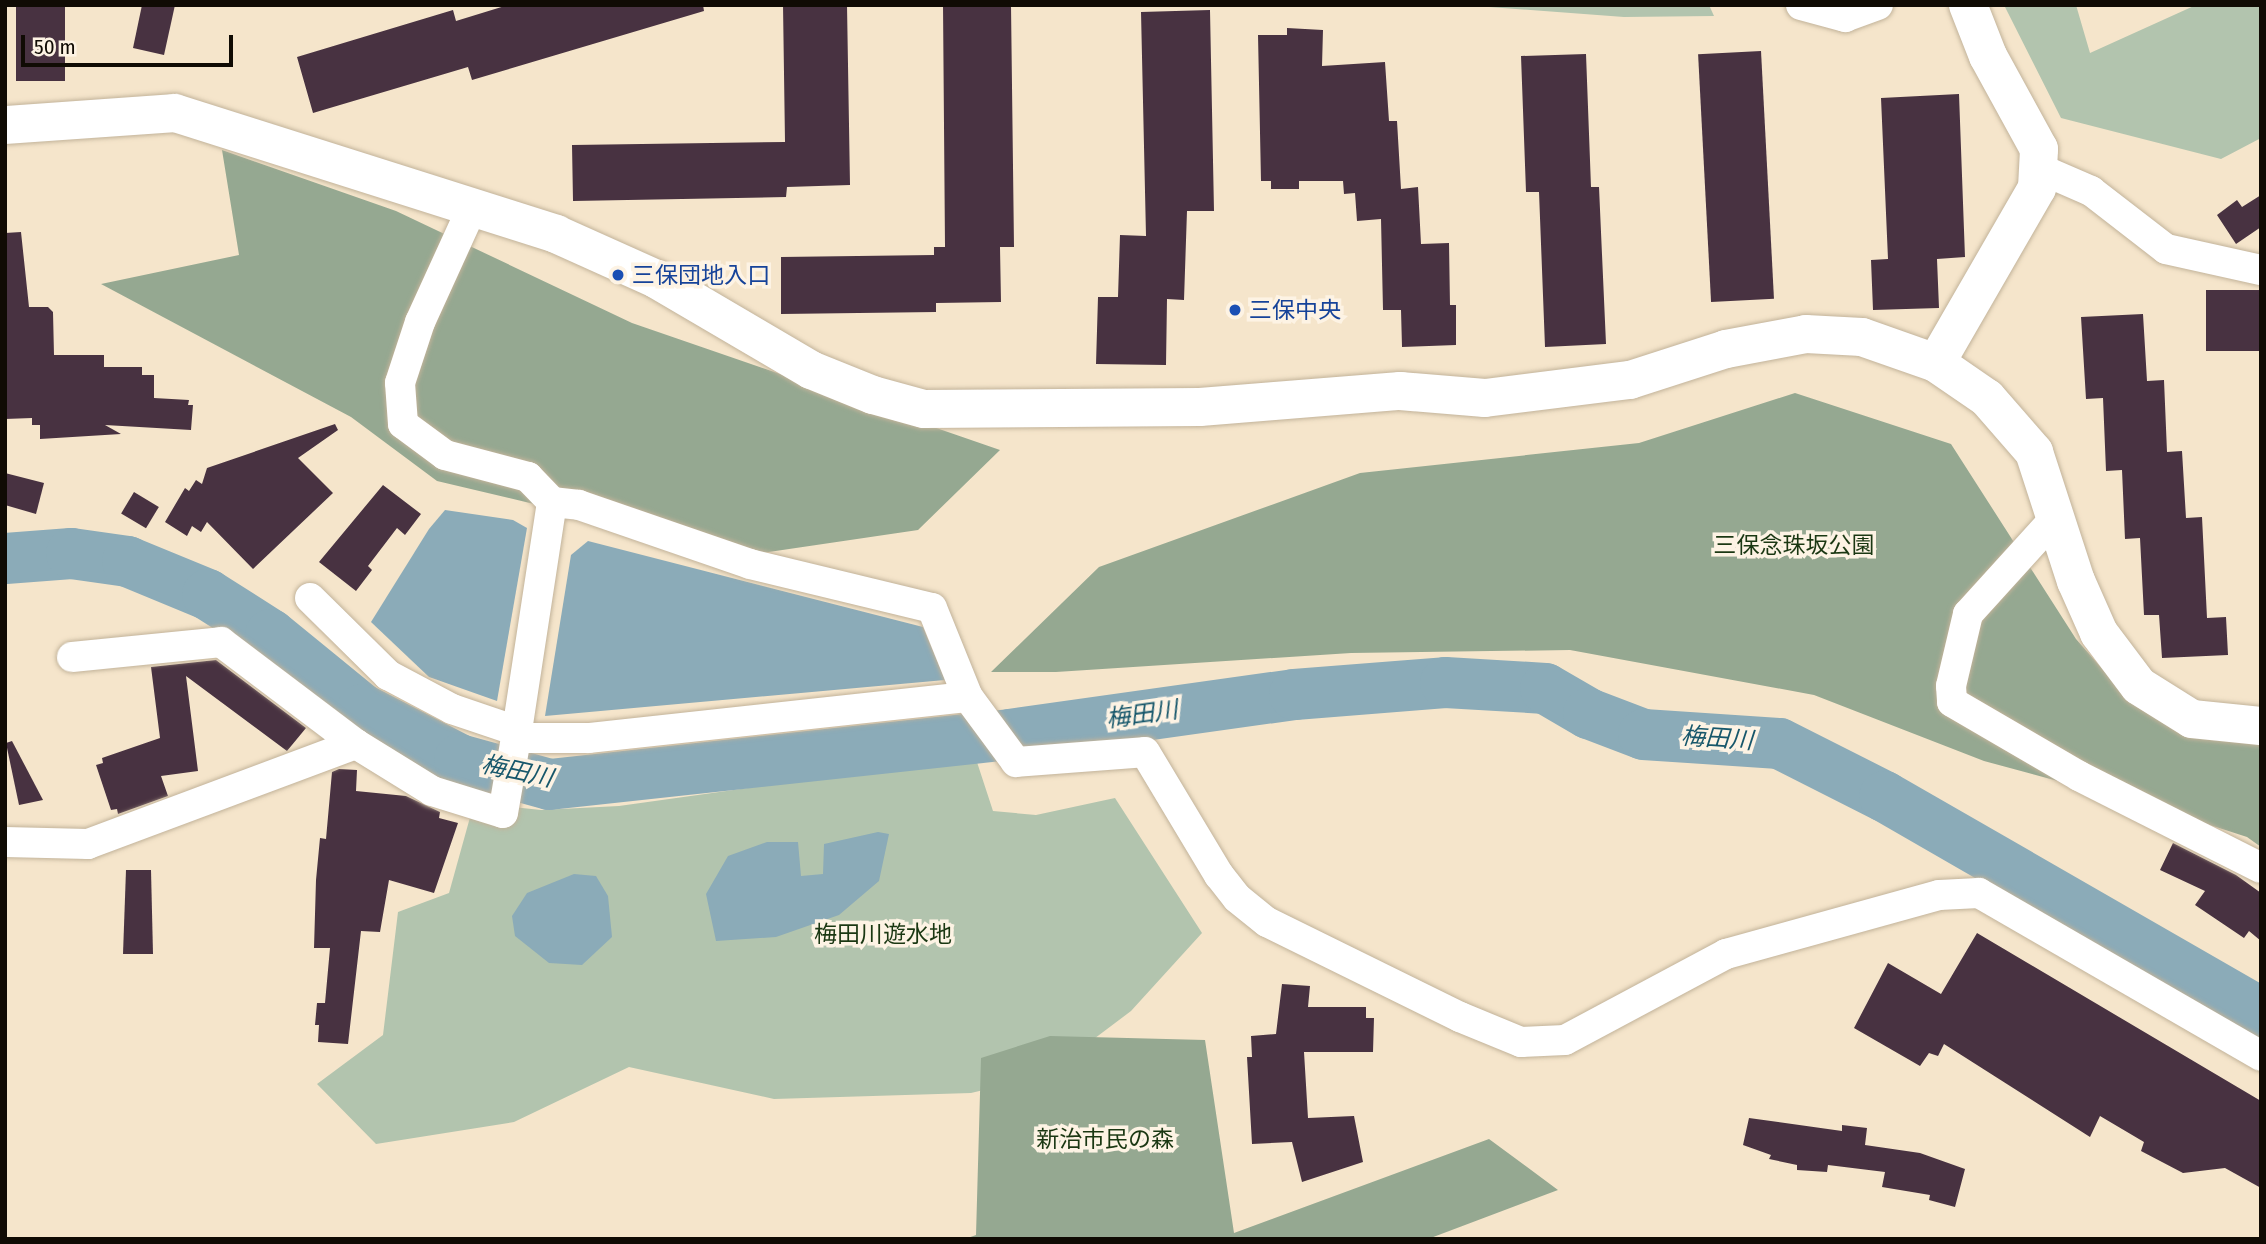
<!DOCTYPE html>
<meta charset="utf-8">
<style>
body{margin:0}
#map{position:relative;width:2266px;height:1244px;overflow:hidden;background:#f5e5cb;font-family:"Fira Sans Condensed","Noto Sans JP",sans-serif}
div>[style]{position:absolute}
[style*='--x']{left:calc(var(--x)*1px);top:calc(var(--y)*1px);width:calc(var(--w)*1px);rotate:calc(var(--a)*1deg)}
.green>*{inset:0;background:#b2c4ae}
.forest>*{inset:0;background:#95a891}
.water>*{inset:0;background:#8babb8}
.river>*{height:51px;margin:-25.5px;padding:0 25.5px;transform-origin:25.5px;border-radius:25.5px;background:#8babb8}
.building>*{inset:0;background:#483241;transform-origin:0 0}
.roads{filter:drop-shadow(0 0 2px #c2b39a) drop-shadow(0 0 2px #c2b39a)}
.street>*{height:30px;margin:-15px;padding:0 15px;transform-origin:15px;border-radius:15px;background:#fff}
.secondary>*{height:38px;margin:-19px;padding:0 19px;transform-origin:19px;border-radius:19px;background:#fff}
.dots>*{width:19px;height:19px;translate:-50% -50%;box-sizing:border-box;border:4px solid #fdf3e4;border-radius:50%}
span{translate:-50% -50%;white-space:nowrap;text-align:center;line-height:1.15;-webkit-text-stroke:7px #fdf3e4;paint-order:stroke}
.transit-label{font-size:23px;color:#164399}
.left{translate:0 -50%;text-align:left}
.park-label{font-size:23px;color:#1a3712}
.water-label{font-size:24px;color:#17576b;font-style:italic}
.frame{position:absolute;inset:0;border:7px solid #100b04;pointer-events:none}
.scale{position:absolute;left:21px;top:35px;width:212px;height:32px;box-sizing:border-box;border:4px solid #100b04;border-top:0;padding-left:9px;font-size:21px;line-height:24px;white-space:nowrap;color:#100b04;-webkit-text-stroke:5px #fdf3e4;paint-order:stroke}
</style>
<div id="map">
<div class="green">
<i style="clip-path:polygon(1462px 5px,1709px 5px,1714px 16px,1624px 17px)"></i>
<i style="clip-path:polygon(2004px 5px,2076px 5px,2090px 53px,2196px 5px,2261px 5px,2261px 138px,2221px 159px,2061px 118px)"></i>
<i style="clip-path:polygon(975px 756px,993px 811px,1036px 815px,1115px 798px,1202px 933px,1131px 1011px,1046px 1075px,971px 1093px,774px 1099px,629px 1067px,514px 1122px,376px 1144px,317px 1084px,383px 1035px,398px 912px,449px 893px,474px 803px,541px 810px,619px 806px)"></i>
</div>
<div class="forest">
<i style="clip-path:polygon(222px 150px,396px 211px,632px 323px,1000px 450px,918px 530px,749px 555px,437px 481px,351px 417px,101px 284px,239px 255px)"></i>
<i style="clip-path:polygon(1795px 393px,1951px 444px,2076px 639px,2119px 688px,2261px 738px,2261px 847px,2247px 837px,2154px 807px,1984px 761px,1814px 695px,1570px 650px,1351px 653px,1056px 672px,991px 672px,1099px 567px,1360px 473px,1639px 443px)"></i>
<i style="clip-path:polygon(1050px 1036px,1205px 1040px,1234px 1233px,1489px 1139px,1558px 1190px,1428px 1239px,965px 1239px,976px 1235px,981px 1058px)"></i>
</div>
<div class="water">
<i style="clip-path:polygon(445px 510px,513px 520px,527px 528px,497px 701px,429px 677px,371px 622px,429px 529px)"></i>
<i style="clip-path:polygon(588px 541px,923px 627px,945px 680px,545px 716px,571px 555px)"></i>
<i style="clip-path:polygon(878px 832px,889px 834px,879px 881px,839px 915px,776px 937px,716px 941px,706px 894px,728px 856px,767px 842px,798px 842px,801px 876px,823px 874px,824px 844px)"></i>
<i style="clip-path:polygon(574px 874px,596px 876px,608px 896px,612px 937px,582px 965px,549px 963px,515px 936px,512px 916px,527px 893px)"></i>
</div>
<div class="river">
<i style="--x:5;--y:558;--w:66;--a:-4.3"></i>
<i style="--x:71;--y:553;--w:57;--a:8.1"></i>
<i style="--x:127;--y:561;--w:87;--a:22.4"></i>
<i style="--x:207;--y:594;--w:75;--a:32.4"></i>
<i style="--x:270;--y:634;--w:119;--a:39.2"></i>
<i style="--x:362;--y:709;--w:109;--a:27.3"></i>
<i style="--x:459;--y:759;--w:93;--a:15.5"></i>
<i style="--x:549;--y:784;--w:463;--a:-6.2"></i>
<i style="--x:1009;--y:734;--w:288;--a:-8"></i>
<i style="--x:1294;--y:694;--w:151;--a:-4.5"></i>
<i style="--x:1445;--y:682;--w:100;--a:3.4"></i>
<i style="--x:1545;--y:688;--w:50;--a:30.2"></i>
<i style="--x:1588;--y:713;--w:59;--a:20.9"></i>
<i style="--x:1643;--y:734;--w:136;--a:3.8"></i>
<i style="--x:1779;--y:743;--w:118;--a:26.8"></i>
<i style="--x:1884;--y:796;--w:435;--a:29.9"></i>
</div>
<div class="building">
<i style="left:16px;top:5px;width:49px;height:76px"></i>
<i style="clip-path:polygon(142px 5px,175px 5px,164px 55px,133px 48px)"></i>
<i style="clip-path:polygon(508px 5px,703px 5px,704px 11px,472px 80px,468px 67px,313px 113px,297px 57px,453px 10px,456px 21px)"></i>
<i style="clip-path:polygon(783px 5px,847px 5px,850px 185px,787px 187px,786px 197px,573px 201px,572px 145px,785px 142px)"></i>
<i style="clip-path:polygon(943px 5px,1011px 5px,1014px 247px,1000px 247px,1001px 302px,936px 303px,936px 312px,781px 314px,781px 257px,934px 255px,934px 247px,945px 247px)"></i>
<i style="clip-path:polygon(1210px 10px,1214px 211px,1187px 211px,1184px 300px,1167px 299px,1166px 365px,1096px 364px,1098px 297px,1118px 297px,1120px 235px,1146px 236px,1141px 12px)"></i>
<i style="clip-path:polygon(1287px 28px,1323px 30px,1322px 66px,1385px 62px,1389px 121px,1397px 121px,1401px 189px,1418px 187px,1421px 244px,1449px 243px,1450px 305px,1456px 305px,1456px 345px,1402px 347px,1401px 310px,1383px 310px,1381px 219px,1357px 221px,1355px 193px,1344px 194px,1343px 181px,1299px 181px,1299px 189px,1271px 189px,1271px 181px,1261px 181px,1258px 35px,1287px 35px)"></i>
<i style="left:1761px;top:51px;width:248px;height:63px;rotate:87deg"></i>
<i style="clip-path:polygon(1586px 54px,1591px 187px,1599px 187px,1606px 344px,1545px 347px,1539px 192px,1526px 192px,1521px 56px)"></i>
<i style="clip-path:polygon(1959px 94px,1965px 257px,1937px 259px,1939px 308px,1873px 310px,1871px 260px,1888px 259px,1881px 98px)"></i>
<i style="clip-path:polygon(2261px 195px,2261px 227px,2236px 244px,2217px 215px,2237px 200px,2242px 207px)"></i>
<i style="clip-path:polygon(21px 232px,29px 307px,48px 307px,53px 312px,54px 355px,104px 355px,104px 367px,142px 367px,142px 375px,154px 375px,154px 398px,189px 400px,188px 405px,193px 405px,191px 430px,105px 425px,121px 434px,40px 439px,40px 425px,32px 425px,32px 418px,5px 419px,5px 233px)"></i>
<i style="left:2261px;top:290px;width:61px;height:55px;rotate:90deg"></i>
<i style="clip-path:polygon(2143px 314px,2147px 381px,2164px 380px,2167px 452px,2182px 451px,2186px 518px,2202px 517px,2207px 618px,2226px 617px,2228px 655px,2162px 658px,2159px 615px,2144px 615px,2140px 538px,2125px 539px,2122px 470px,2106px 471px,2103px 398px,2086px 399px,2081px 317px)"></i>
<i style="clip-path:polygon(335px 424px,338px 430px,298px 458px,333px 493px,253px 569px,207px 522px,201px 532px,192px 526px,187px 536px,165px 522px,185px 488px,189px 491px,196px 480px,202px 484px,207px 468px)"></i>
<i style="clip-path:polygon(5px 473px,44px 483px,36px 514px,5px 505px)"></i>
<i style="clip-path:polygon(383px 485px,421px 514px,405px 535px,397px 528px,368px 566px,372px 570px,356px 591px,319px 562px)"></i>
<i style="left:134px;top:492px;width:29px;height:25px;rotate:31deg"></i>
<i style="clip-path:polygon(216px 660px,306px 728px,287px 751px,186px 676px,198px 771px,161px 776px,168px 796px,118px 814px,117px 809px,111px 810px,96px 765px,103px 763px,102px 758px,160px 738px,151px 667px)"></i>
<i style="clip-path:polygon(12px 741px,43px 800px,19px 805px,6px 743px)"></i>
<i style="clip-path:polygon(339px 769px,357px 770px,356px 791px,406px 796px,440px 812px,439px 818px,458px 823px,434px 893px,389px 880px,380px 932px,361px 931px,348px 1044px,318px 1042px,319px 1025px,315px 1025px,317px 1003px,325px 1003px,330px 948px,314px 948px,316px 880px,320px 838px,326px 839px,332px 772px)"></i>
<i style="clip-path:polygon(2173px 843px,2236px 875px,2261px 893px,2261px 941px,2249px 931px,2244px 938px,2195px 905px,2205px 891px,2160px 870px)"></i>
<i style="clip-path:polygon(126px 870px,151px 870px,153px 954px,123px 954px)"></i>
<i style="clip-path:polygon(1977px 933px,2261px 1101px,2261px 1188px,2225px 1168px,2183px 1173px,2141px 1151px,2144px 1142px,2100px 1116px,2090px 1137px,1944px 1044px,1938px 1056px,1929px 1053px,1920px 1066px,1854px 1028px,1888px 963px,1941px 994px)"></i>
<i style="clip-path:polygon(1282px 984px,1310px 986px,1308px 1007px,1366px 1007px,1366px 1018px,1374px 1018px,1373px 1052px,1304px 1052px,1308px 1118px,1354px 1116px,1363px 1162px,1302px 1182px,1292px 1142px,1252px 1144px,1247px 1057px,1252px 1057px,1251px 1036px,1276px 1034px)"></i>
<i style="clip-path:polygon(1749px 1118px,1842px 1131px,1842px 1125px,1867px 1128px,1865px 1145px,1920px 1153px,1965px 1169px,1955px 1207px,1929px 1200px,1930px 1195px,1882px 1187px,1885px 1172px,1828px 1165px,1827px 1172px,1797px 1170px,1797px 1165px,1769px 1159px,1771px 1155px,1743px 1145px)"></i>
</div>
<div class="roads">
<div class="street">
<i style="--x:1801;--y:5;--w:46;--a:15.3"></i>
<i style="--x:1845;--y:17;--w:35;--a:-20"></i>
<i style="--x:2038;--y:168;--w:58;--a:23.5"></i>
<i style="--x:2091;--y:191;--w:95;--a:37.7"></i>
<i style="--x:2166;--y:249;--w:97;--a:12.5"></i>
<i style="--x:472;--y:208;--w:125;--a:114.5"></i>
<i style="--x:420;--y:322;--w:64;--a:108.2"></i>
<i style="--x:400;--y:383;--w:41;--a:85.8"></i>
<i style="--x:403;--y:424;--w:52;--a:36.4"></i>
<i style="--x:445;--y:455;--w:86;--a:14.8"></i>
<i style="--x:528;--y:477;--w:35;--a:46"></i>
<i style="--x:552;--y:502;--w:239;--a:98.7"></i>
<i style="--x:552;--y:502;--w:27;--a:6"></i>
<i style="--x:579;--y:505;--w:181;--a:19"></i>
<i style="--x:750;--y:564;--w:187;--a:13.6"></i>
<i style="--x:932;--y:608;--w:96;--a:68"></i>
<i style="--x:968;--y:697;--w:81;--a:53.6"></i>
<i style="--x:1016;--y:762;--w:129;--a:-4.4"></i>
<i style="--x:1145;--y:752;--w:144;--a:59"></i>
<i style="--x:1219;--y:875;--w:29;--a:52"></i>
<i style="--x:1237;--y:898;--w:38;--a:39"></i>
<i style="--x:1267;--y:922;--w:215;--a:26.2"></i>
<i style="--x:1460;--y:1017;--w:66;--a:22.3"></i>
<i style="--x:1521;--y:1042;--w:44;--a:-2.6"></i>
<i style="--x:1565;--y:1040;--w:183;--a:-28.1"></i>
<i style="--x:1726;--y:954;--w:221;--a:-15.5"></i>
<i style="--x:1939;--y:895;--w:40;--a:-2.9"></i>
<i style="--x:1979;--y:893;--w:326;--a:30"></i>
<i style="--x:2056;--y:517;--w:131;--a:132.2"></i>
<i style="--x:1968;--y:614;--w:74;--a:103.3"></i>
<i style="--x:1951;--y:686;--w:16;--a:86"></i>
<i style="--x:1952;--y:702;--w:147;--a:30.2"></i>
<i style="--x:2079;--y:776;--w:204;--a:26.8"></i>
<i style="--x:310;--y:598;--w:110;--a:44.6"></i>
<i style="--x:388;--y:675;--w:72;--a:28"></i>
<i style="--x:452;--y:709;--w:69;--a:18.7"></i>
<i style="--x:72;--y:657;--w:150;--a:-5.7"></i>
<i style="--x:221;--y:642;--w:169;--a:37.1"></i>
<i style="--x:5;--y:842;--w:83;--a:1.4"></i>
<i style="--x:88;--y:844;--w:286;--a:-20.5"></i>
<i style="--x:356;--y:744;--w:89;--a:31.7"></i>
<i style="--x:432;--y:791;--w:74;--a:17.2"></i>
<i style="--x:503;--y:813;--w:76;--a:-80.2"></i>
<i style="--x:516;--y:738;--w:73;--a:0"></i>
<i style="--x:589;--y:738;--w:381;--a:-6.2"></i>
</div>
<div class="secondary">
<i style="--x:5;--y:125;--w:170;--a:-4"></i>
<i style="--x:175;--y:113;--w:400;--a:17.6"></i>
<i style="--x:556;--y:234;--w:110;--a:24.2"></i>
<i style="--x:656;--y:279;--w:180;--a:30.4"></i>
<i style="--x:811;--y:370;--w:67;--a:22"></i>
<i style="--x:873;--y:395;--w:53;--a:15.4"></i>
<i style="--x:924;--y:409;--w:276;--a:-0.4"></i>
<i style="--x:1200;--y:407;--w:201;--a:-4.6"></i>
<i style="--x:1400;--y:391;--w:85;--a:4.7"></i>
<i style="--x:1485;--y:398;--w:146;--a:-7.1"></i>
<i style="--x:1630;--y:380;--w:101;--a:-17.9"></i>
<i style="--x:1726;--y:349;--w:81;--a:-10.6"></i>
<i style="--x:1806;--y:334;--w:56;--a:3.1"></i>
<i style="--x:1862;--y:337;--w:78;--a:19.4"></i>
<i style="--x:1936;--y:363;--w:62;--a:34.5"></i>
<i style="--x:1987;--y:398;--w:72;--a:49"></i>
<i style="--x:2034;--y:452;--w:136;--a:72"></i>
<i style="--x:2076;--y:581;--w:57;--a:66.1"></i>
<i style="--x:2099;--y:633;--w:66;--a:53"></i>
<i style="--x:2139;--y:686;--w:62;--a:31.9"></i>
<i style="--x:2192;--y:719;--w:69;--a:5.8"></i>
<i style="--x:1936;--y:363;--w:202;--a:-60"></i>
<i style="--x:2037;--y:188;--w:39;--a:-87"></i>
<i style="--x:2039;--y:149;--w:106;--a:-118.7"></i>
<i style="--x:1988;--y:56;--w:55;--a:-111.4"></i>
</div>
</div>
<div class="dots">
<i style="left:618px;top:275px;background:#1a4fb4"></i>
<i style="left:1235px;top:310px;background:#1a4fb4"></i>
</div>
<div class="transit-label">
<span class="left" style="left:632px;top:275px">三保団地入口</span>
<span class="left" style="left:1249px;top:310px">三保中央</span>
</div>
<div class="park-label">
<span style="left:1794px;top:545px">三保念珠坂公園</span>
<span style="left:883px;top:934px">梅田川遊水地</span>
<span style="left:1105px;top:1139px">新治市民の森</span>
</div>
<div class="water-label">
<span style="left:1142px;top:715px;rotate:-8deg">梅田川</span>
<span style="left:1717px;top:739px;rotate:4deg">梅田川</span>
<span style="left:517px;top:772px;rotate:12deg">梅田川</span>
</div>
<div class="frame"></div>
<div class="scale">50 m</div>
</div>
